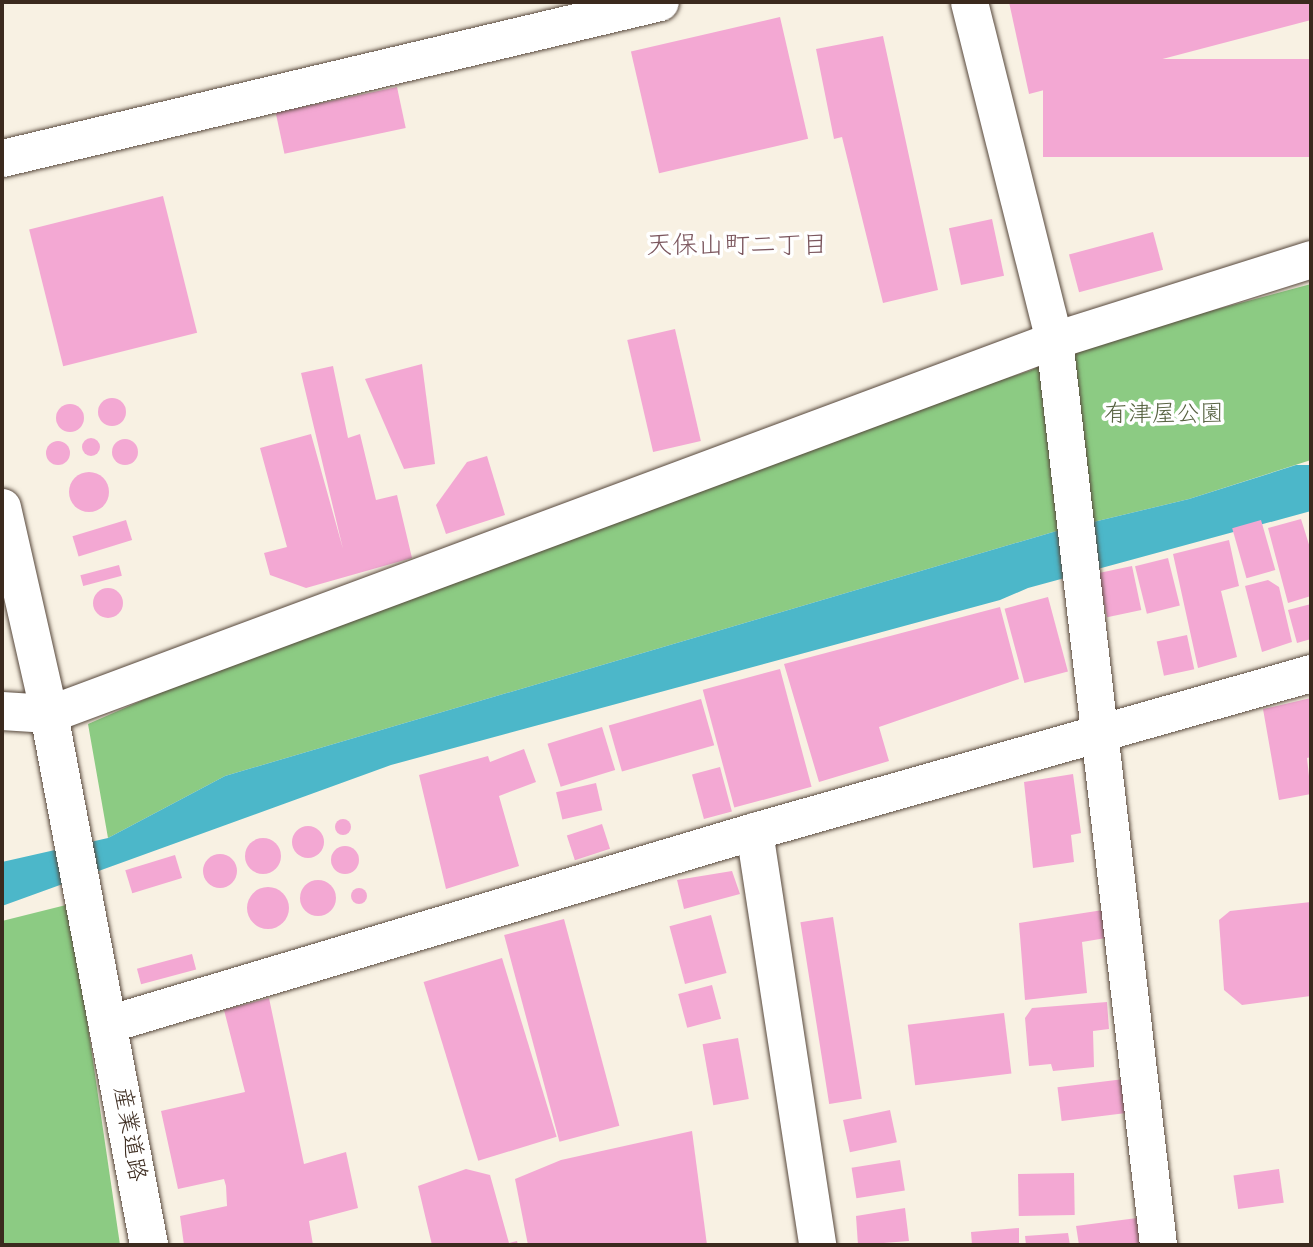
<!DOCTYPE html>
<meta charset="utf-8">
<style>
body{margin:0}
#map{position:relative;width:1313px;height:1247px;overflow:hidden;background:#f8f1e3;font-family:Sriracha,"Klee One",sans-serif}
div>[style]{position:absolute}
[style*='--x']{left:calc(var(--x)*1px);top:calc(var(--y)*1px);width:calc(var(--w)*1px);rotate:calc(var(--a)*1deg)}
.green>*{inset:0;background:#8ccb83}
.water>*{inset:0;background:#4cb7c9}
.building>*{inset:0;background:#f3a8d3;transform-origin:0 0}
.round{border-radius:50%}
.roads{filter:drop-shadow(0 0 2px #57483c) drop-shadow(0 0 2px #57483c)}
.minor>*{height:37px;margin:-18.5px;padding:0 18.5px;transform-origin:18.5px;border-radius:18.5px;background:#fff}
.tertiary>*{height:38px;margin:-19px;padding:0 19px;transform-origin:19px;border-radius:19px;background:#fff}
span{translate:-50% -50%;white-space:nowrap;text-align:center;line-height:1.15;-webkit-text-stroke:7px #fff;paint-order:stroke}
.park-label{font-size:24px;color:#576241}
.street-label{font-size:24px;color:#3b2a1e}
.neighbourhood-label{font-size:26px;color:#7b565d}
.frame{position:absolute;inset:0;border:4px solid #3b2a1e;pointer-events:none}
</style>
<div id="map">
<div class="green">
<i style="clip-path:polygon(1311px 284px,1311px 460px,1189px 499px,1060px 530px,225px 776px,108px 838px,88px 724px,258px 650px,889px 416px,1029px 371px,1101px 340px)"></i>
<i style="clip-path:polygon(70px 904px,120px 1245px,2px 1245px,2px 921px)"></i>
</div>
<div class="water">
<i style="clip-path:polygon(1296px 465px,1311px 465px,1311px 511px,1028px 588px,1000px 600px,391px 765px,2px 906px,2px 862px,108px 838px,225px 776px,1060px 530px,1189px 499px)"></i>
</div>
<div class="building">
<i style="clip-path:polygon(1009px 2px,1311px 2px,1311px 20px,1029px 94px)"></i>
<i style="left:780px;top:17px;width:125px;height:153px;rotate:77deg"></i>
<i style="clip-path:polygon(883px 36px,938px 290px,883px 303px,842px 137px,834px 139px,816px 49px)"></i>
<i style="left:1311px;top:59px;width:98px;height:268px;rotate:90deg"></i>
<i style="left:397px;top:87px;width:42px;height:124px;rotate:78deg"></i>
<i style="left:163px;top:196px;width:141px;height:138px;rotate:76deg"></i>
<i style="left:992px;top:219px;width:58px;height:44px;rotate:78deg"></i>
<i style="left:1153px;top:232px;width:39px;height:87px;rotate:75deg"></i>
<i style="left:675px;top:329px;width:115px;height:49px;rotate:77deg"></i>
<i style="clip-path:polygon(422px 364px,435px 464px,404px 469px,365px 379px)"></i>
<i style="clip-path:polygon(333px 366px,348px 438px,360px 434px,376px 500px,397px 495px,412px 558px,306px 588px,270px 575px,264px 553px,287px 547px,260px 448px,311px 434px,343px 549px,301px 373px)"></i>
<i class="round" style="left:98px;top:398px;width:28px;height:28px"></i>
<i class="round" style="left:56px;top:404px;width:28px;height:28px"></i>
<i class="round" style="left:82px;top:438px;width:18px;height:18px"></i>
<i class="round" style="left:112px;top:439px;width:26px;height:26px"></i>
<i class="round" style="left:46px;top:441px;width:24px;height:24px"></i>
<i style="clip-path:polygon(487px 456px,505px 515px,446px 534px,436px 505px,467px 462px)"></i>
<i class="round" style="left:69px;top:472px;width:40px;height:40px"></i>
<i style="clip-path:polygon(1301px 519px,1311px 551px,1311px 596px,1288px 603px,1268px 528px)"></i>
<i style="left:126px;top:520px;width:21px;height:56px;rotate:73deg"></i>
<i style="left:1261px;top:520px;width:52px;height:30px;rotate:74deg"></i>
<i style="clip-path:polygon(1229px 540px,1239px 586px,1221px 591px,1237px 657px,1198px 668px,1173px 554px)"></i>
<i style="left:1168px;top:558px;width:49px;height:34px;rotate:76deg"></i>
<i style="left:119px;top:565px;width:11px;height:40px;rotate:75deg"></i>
<i style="left:1132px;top:566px;width:45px;height:35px;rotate:78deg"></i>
<i style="clip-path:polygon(1268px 580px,1279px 587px,1292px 642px,1262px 652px,1245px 586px)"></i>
<i class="round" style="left:93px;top:588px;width:30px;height:30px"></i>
<i style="left:1048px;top:597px;width:77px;height:45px;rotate:75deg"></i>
<i style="clip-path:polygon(1311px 604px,1311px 639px,1297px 643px,1288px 610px)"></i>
<i style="clip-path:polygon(1000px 607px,1019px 679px,879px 727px,889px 761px,819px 782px,784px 664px)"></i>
<i style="left:1187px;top:635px;width:35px;height:31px;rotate:78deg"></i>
<i style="left:780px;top:669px;width:122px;height:80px;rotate:75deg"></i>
<i style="clip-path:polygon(1311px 698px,1311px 757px,1307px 758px,1311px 794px,1279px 800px,1263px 709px)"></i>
<i style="left:701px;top:699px;width:48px;height:96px;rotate:74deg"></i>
<i style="left:602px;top:727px;width:45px;height:57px;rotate:73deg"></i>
<i style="clip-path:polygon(524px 749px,536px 782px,499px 796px,519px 866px,446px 889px,419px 775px,488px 756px,490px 762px)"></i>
<i style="left:720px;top:767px;width:46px;height:29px;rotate:75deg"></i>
<i style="clip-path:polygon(1073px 774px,1081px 833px,1071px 835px,1074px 862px,1033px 868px,1024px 782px)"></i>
<i style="left:596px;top:783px;width:28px;height:41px;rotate:77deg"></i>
<i class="round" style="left:335px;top:819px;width:16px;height:16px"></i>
<i style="left:602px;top:824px;width:26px;height:37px;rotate:72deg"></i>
<i class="round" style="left:292px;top:826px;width:32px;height:32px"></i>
<i class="round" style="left:245px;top:838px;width:36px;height:36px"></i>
<i class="round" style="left:331px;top:846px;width:28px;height:28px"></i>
<i class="round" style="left:203px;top:854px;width:34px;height:34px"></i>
<i style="left:175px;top:855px;width:24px;height:52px;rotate:73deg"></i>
<i style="clip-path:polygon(732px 871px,740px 894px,684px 909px,677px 880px)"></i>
<i class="round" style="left:300px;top:880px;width:36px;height:36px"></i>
<i class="round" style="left:247px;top:887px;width:42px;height:42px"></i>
<i class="round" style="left:351px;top:888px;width:16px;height:16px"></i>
<i style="clip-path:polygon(1311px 902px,1311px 996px,1242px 1005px,1224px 990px,1219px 920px,1230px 911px)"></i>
<i style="clip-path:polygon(1103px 910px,1106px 938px,1082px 942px,1087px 993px,1025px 1000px,1019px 923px)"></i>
<i style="left:711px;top:915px;width:60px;height:43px;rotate:75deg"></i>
<i style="left:833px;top:917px;width:184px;height:33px;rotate:81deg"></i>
<i style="left:564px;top:919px;width:214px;height:62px;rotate:75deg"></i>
<i style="left:192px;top:954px;width:16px;height:57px;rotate:75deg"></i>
<i style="left:502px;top:958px;width:187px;height:82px;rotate:73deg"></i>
<i style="left:712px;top:985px;width:35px;height:35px;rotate:75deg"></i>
<i style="clip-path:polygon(269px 998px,304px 1164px,346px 1152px,358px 1208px,309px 1221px,313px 1245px,184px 1245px,180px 1216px,227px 1206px,226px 1186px,224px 1179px,178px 1189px,161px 1111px,245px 1092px,224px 1010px)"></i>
<i style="clip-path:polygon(1107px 1002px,1109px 1029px,1093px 1031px,1094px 1067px,1053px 1071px,1051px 1064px,1029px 1066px,1025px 1018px,1032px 1008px)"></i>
<i style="left:1004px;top:1013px;width:61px;height:97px;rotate:83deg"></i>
<i style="left:738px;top:1038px;width:62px;height:36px;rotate:80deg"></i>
<i style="left:1124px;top:1079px;width:34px;height:67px;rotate:83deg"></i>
<i style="left:890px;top:1110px;width:33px;height:48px;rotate:78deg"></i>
<i style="clip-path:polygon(692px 1131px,707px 1245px,528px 1245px,515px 1179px,561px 1160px)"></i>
<i style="left:900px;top:1160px;width:31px;height:49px;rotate:81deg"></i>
<i style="clip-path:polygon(466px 1169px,490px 1175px,509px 1243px,517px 1241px,518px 1245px,432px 1245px,418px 1186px)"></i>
<i style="left:1279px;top:1169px;width:34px;height:46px;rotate:82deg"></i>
<i style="left:1074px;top:1173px;width:42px;height:56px;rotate:89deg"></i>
<i style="clip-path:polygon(905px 1208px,909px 1241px,858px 1245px,856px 1216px)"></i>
<i style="clip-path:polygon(1137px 1218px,1140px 1245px,1079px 1245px,1076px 1226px)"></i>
<i style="clip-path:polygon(1019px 1228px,1019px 1245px,972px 1245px,971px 1232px)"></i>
<i style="clip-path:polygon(1068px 1233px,1070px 1245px,1026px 1245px,1025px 1236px)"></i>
</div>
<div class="roads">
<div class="minor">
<i style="--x:969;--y:2;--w:349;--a:75.9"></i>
<i style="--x:1054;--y:340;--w:911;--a:83.44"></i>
<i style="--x:2;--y:158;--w:676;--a:-13.34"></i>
<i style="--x:2;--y:507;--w:212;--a:77.2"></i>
<i style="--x:49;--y:714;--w:1072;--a:-20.41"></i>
<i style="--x:1054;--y:340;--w:269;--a:-17.5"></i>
<i style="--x:754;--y:831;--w:419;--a:81.3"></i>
<i style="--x:111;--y:1023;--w:671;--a:-16.63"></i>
<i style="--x:754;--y:831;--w:579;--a:-15.84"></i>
</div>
<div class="tertiary">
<i style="--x:2;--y:711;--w:47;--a:3.7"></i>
<i style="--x:49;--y:714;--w:540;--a:79.33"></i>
</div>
</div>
<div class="park-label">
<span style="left:1164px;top:414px">有津屋公園</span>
</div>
<div class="street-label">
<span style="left:130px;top:1134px;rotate:80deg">産業道路</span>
</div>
<div class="neighbourhood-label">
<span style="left:737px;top:245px">天保山町二丁目</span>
</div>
<div class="frame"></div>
</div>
